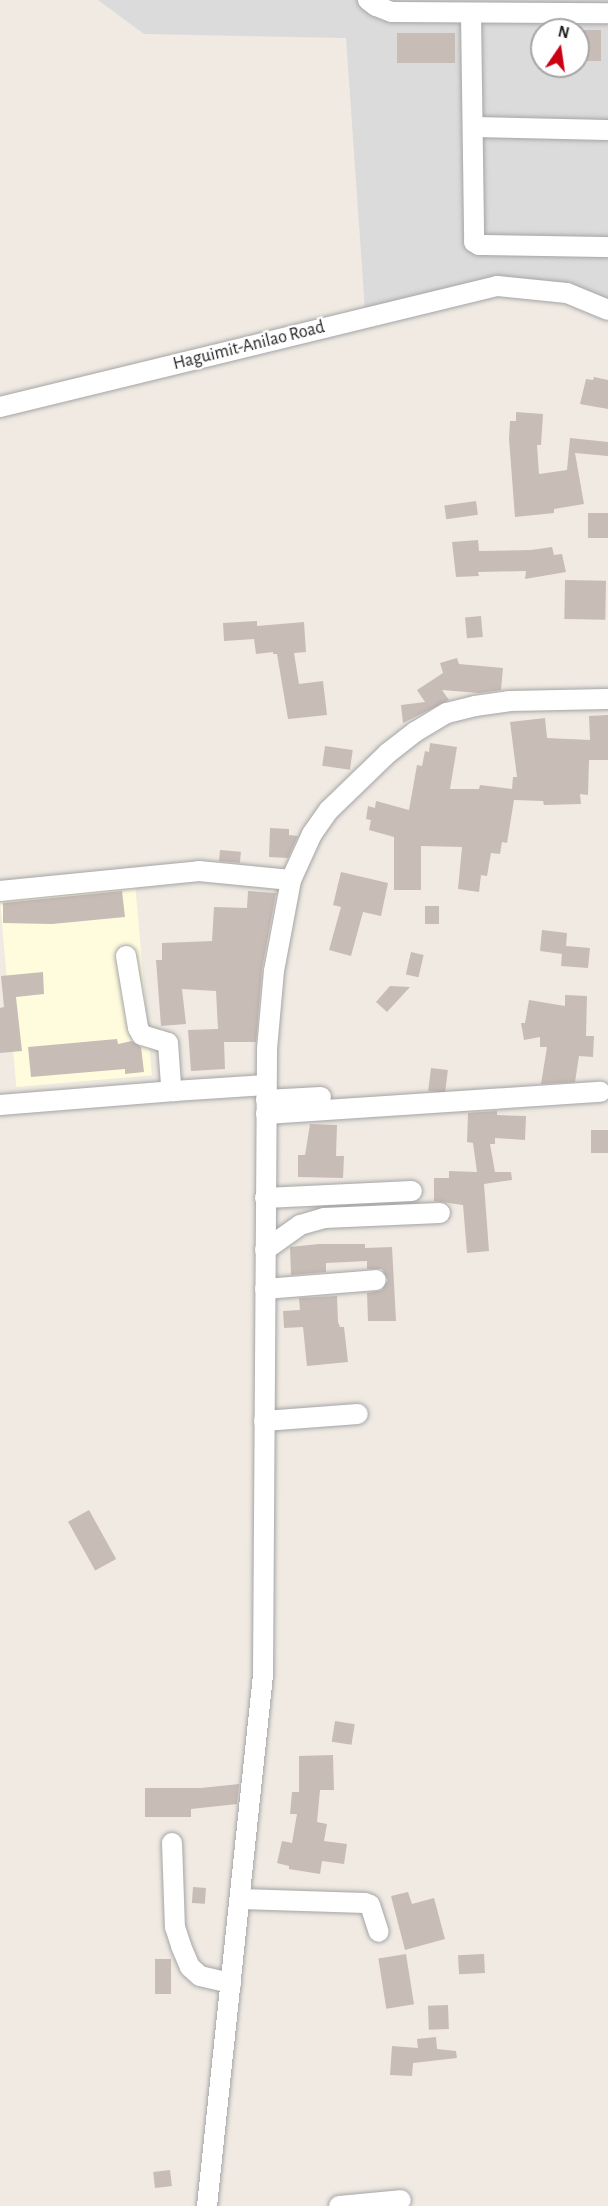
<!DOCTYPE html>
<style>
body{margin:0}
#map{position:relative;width:608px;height:2206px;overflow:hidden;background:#f0eae3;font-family:"Alegreya Sans",sans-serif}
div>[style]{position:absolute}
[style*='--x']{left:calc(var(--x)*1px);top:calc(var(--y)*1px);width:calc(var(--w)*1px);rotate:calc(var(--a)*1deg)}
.residential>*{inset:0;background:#dcdbdb}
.education>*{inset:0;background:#fffcdd;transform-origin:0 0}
.building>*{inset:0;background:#c8bcb6;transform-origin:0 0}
.roads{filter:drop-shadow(0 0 2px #a5a5a5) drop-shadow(0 0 2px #a5a5a5)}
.minor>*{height:20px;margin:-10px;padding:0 10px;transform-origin:10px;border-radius:10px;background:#fff}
span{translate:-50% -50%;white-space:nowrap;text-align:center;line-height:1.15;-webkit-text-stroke:4.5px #fff;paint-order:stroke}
.street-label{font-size:18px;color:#1e1e1e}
.north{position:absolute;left:530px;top:18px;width:60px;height:60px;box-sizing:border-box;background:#fff;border:2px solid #a5a5a5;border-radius:50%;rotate:13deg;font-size:16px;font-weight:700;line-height:24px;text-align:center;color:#1e1e1e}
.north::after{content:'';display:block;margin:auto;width:21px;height:27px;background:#cc0013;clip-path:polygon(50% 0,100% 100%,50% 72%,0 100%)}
</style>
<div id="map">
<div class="residential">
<i style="clip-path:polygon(evenodd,98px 0,608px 0,608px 312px,543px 284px,365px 311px,346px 38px,144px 34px,98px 0,542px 30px,578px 30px,578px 66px,542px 66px,542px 30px)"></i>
</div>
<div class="education">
<i style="left:135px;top:883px;width:193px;height:136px;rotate:85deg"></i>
</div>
<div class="building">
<i style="left:578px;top:30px;width:23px;height:31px"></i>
<i style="left:397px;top:33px;width:58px;height:30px"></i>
<i style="clip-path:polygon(594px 377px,608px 380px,608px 409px,580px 404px,586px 379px,593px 380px)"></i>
<i style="clip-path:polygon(516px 412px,543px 414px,541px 445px,537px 445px,539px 474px,567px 470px,570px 438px,608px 442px,608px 456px,575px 453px,584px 504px,554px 509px,554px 513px,515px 517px,509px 439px,510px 421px,516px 421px)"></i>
<i style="left:476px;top:501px;width:14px;height:32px;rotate:82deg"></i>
<i style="left:608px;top:513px;width:25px;height:20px;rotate:90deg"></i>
<i style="clip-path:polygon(478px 540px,479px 551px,531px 550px,552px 547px,554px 555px,562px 554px,566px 572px,525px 579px,526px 571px,478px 572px,479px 576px,456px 577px,452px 542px)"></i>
<i style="left:565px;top:580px;width:41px;height:39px;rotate:1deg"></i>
<i style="left:481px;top:616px;width:21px;height:16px;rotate:85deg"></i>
<i style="clip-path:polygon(257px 621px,257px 626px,304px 622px,306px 652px,294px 653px,299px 684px,323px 681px,327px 715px,288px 719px,277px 654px,273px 654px,273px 652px,256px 654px,254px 639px,224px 641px,223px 623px)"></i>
<i style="clip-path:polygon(457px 658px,459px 664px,503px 668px,501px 690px,479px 693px,442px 690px,449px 700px,403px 723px,401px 705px,425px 702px,417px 690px,443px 673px,440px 663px)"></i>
<i style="clip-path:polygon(608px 715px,608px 760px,589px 760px,588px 795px,580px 794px,581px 804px,544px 805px,543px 801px,514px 800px,507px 843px,502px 842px,500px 854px,491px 853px,487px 876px,481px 875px,479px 892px,458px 889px,462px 847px,421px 846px,421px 890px,394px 890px,394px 837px,369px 830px,371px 820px,366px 819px,368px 806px,375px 808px,376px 801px,409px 810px,417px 765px,422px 766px,425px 751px,429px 752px,430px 743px,457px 747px,450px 789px,479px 789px,480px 785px,512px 789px,513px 777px,517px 777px,510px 722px,545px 718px,547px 738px,590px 740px,589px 716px)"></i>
<i style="left:325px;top:746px;width:28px;height:20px;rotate:8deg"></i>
<i style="clip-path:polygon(270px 828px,289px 829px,289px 835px,298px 836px,288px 858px,269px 857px)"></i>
<i style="left:220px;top:850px;width:21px;height:11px;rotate:5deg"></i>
<i style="clip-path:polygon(341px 872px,388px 883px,381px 916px,363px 912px,351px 956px,329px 950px,341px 907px,333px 905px)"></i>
<i style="clip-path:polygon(122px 891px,125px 917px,52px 924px,3px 923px,3px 903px)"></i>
<i style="clip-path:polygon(248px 891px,276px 893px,262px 969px,256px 1042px,224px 1042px,225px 1069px,191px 1071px,188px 1030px,218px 1029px,216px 991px,182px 989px,186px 1024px,161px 1026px,156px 960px,162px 960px,162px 943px,212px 941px,214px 907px,247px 908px)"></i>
<i style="left:425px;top:906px;width:14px;height:18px"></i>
<i style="clip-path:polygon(542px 930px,567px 933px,566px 946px,590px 948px,588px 968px,561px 966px,562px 954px,540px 951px)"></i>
<i style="left:411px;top:952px;width:13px;height:23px;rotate:13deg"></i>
<i style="clip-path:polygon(43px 972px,44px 994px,16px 997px,22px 1051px,0 1053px,0 1008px,4px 1007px,1px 976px)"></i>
<i style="clip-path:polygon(390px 986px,410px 987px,387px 1012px,376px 1002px)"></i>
<i style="clip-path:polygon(565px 995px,587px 996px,586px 1036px,594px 1036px,593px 1057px,579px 1056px,575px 1082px,541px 1084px,547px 1047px,540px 1047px,540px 1037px,524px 1040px,521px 1023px,525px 1023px,529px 1000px,565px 1006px)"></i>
<i style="clip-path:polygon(117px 1039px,118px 1044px,132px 1041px,141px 1047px,144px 1072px,125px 1074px,125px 1069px,31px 1077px,28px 1047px)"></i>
<i style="left:431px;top:1068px;width:17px;height:23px;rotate:7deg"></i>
<i style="clip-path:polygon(497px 1111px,497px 1115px,526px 1116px,525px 1140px,495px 1138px,495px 1144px,490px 1144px,495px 1172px,511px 1172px,512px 1180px,484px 1184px,489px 1251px,467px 1253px,463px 1205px,434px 1201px,434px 1178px,449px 1178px,449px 1171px,477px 1172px,473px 1143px,467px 1142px,468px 1113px)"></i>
<i style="clip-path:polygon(310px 1124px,337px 1125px,336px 1156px,344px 1156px,343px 1178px,298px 1177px,298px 1155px,305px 1155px)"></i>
<i style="left:591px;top:1130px;width:17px;height:23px"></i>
<i style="clip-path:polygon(319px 1244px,365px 1244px,365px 1248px,392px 1247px,396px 1321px,368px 1321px,367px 1293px,382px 1290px,388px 1280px,382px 1269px,367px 1269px,367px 1261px,326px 1263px,326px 1272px,291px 1275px,290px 1247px)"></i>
<i style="clip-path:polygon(337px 1296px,338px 1322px,340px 1327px,344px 1327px,348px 1362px,307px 1366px,303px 1327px,284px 1328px,283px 1311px,300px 1310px,299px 1298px)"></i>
<i style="left:89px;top:1510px;width:56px;height:24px;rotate:61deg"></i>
<i style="left:335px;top:1721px;width:20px;height:21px;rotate:9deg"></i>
<i style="clip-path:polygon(333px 1755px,334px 1790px,320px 1790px,317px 1822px,327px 1824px,324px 1841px,347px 1844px,344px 1864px,322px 1861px,320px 1874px,289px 1869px,289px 1866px,277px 1863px,282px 1841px,292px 1843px,297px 1814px,290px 1814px,292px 1792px,299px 1792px,299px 1756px)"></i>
<i style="clip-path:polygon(239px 1784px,237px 1804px,191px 1809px,191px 1817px,145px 1817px,145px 1788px,201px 1788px)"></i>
<i style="left:193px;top:1887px;width:13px;height:16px;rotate:4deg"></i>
<i style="clip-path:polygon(408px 1892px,412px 1904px,434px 1898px,445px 1939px,405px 1950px,391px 1896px)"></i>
<i style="left:406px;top:1954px;width:51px;height:28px;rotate:81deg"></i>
<i style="left:484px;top:1954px;width:19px;height:26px;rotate:87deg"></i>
<i style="left:155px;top:1959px;width:16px;height:35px"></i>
<i style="left:448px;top:2005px;width:24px;height:20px;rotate:88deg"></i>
<i style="clip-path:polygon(436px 2037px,437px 2049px,456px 2051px,457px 2058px,413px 2063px,412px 2076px,390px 2075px,392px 2046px,418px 2048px,417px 2039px)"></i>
<i style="left:170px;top:2170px;width:16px;height:17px;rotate:83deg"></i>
</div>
<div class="roads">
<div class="minor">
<i style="--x:368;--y:0;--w:10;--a:37"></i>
<i style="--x:376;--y:6;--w:17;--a:21"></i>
<i style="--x:392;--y:12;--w:216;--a:0.3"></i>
<i style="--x:471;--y:14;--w:228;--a:89.2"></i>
<i style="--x:474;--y:242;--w:6;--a:31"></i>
<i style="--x:479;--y:245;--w:129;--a:0.9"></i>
<i style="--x:474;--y:127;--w:134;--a:1.3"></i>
<i style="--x:0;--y:407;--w:512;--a:-13.68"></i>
<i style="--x:497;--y:286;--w:70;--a:5.7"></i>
<i style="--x:567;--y:293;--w:44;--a:22.5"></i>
<i style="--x:0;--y:891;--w:200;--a:-5.7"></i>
<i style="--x:199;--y:871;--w:92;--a:5.6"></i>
<i style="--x:126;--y:956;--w:73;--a:80.5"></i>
<i style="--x:138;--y:1028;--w:8;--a:60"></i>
<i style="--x:142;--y:1035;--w:27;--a:17"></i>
<i style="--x:168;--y:1043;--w:42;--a:85.9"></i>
<i style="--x:171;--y:1085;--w:7;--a:63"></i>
<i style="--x:174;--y:1091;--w:92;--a:-3.7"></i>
<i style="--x:266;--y:1100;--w:55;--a:-3.1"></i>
<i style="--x:0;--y:1105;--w:175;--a:-4.6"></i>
<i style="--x:266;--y:1114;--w:335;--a:-3.8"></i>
<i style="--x:265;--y:1198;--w:147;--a:-2.7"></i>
<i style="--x:265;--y:1250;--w:43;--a:-35.5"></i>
<i style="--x:300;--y:1225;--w:25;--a:-16"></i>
<i style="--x:324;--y:1218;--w:116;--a:-2.5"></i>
<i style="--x:265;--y:1289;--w:111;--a:-4.6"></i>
<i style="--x:264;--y:1421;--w:94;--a:-4.3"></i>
<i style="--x:172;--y:1843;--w:84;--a:88"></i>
<i style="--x:175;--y:1927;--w:20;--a:72"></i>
<i style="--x:181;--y:1946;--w:23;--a:67"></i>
<i style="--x:190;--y:1967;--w:13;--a:42"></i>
<i style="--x:200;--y:1976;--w:32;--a:13"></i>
<i style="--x:241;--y:1899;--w:124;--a:1.8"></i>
<i style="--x:365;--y:1903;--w:5;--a:22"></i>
<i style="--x:370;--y:1905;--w:28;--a:72"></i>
<i style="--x:207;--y:2206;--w:534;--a:-83.98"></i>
<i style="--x:263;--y:1675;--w:626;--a:-89.63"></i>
<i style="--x:267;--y:1049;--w:78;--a:-84.9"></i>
<i style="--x:274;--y:971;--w:93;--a:-79.4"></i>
<i style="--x:291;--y:880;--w:51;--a:-65.5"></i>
<i style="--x:312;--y:834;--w:29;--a:-55"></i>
<i style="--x:329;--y:810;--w:82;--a:-44"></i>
<i style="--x:388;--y:753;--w:34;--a:-38"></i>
<i style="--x:415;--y:732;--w:37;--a:-31"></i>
<i style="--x:447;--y:713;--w:29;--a:-14"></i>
<i style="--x:475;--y:706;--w:34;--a:-8"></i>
<i style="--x:509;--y:701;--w:99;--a:-1.2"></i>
<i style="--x:339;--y:2206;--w:62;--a:-5.5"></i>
</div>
</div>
<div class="street-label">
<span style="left:249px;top:346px;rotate:-14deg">Haguimit-Anilao Road</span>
</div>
<div class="north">N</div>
</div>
